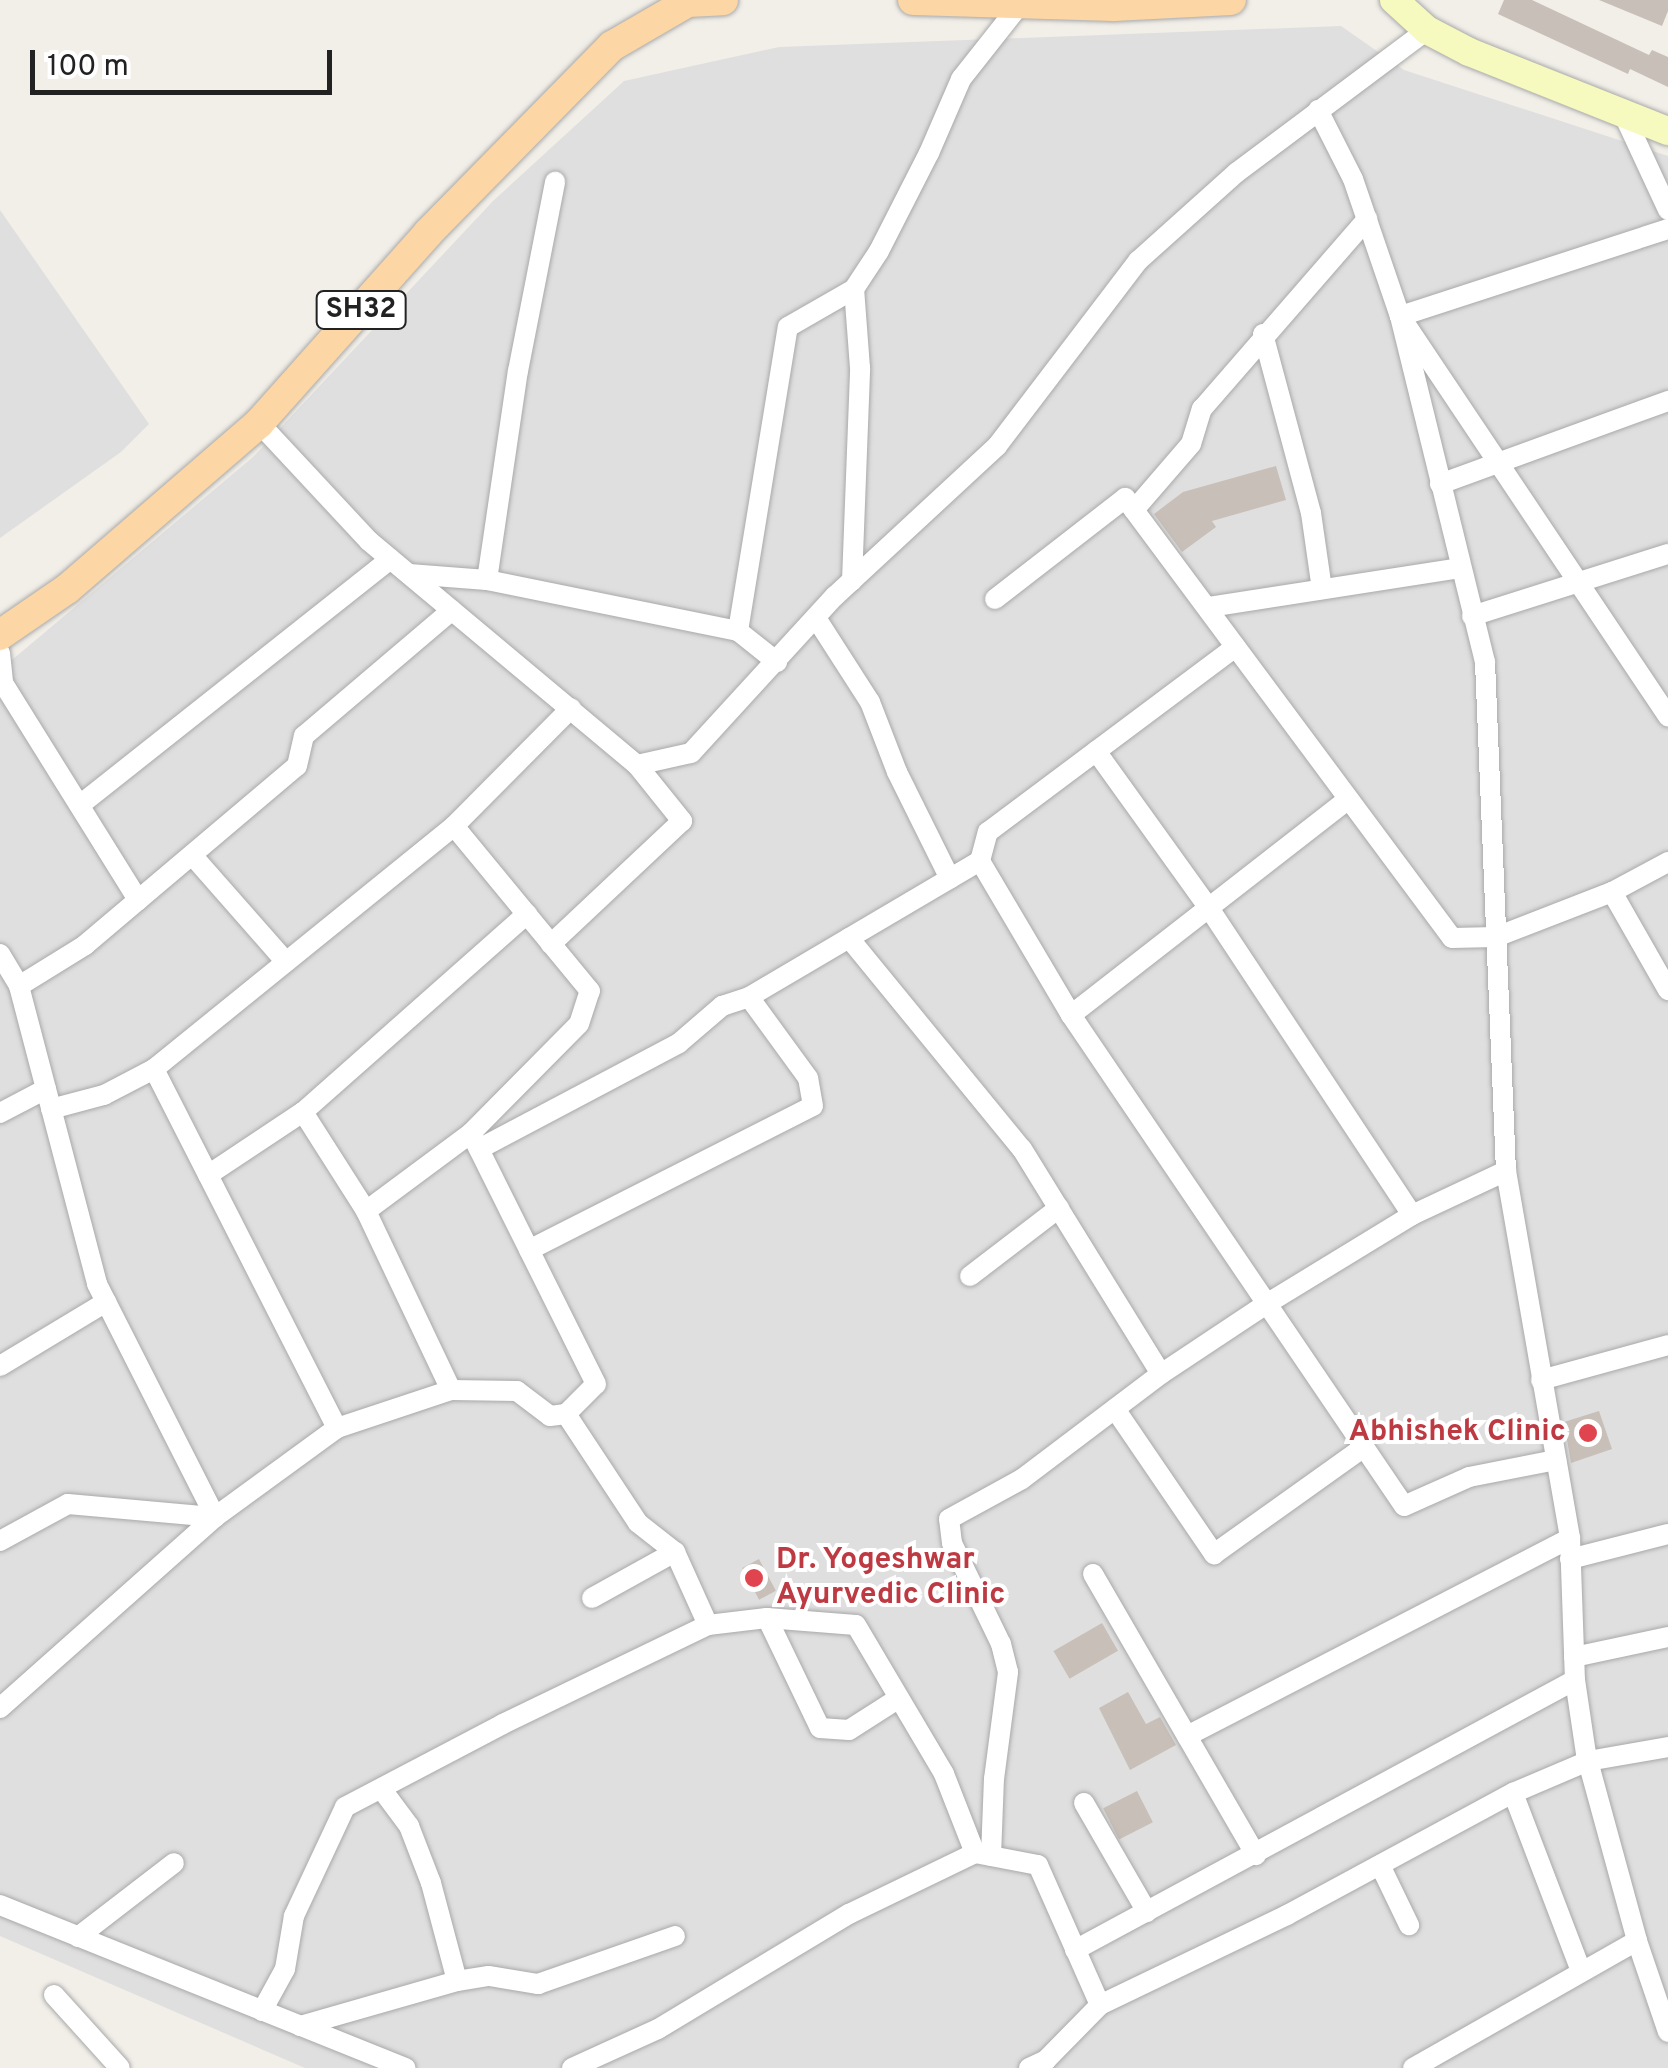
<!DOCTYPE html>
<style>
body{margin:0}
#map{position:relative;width:1668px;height:2068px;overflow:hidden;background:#f2efe9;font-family:Overpass,sans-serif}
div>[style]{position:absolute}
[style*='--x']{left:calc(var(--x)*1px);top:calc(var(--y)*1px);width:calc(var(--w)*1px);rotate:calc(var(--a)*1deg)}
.residential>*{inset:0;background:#e0dfdf}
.building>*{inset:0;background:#c7bfb8;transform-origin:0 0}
.roads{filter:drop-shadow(0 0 2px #a9a9a9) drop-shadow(0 0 2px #a9a9a9)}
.street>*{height:20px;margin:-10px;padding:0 10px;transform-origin:10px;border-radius:10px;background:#fff}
.secondary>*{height:28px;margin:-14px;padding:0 14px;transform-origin:14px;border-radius:14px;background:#f7fabf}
.primary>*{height:30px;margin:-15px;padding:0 15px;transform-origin:15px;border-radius:15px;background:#fcd6a4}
.dots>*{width:28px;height:28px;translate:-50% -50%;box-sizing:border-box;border:5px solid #fff;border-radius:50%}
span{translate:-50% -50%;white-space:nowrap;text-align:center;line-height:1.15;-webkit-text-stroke:8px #fff;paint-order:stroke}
.shield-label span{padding:2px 8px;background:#fff;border:2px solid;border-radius:8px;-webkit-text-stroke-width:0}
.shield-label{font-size:28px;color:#222;font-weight:700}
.health-label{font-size:30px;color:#be3a42;font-weight:700}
.right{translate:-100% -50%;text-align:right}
.left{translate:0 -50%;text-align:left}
.scale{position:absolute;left:30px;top:50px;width:302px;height:45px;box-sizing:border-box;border:5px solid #222;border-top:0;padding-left:12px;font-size:30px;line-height:35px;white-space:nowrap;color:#222;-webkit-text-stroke:8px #fff;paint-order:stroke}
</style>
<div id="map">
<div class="residential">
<i style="clip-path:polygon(1341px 26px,1404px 70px,1668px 156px,1668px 2068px,305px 2068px,0 1936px,0 670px,253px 457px,493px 201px,624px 81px,779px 47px)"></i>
<i style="clip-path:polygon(0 210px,149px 424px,121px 452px,0 538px)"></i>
</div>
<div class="building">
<i style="clip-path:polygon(1504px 0,1532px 0,1649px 55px,1652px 50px,1668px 57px,1668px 87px,1630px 69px,1628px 74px,1498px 14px)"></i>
<i style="clip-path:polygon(1599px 0,1668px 0,1668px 11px,1662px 26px)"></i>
<i style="clip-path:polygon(1276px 466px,1286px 500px,1212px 521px,1216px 527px,1182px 552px,1154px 514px,1183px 492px)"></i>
<i style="clip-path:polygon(1599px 1411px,1612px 1449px,1571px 1463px,1564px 1422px)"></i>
<i style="left:759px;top:1559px;width:36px;height:19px;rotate:62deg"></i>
<i style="left:1102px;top:1623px;width:32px;height:56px;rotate:60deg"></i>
<i style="clip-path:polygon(1128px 1692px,1146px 1724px,1160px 1717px,1176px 1745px,1130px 1770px,1099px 1708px)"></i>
<i style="left:1137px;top:1791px;width:35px;height:38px;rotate:63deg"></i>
</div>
<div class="roads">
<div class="street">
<i style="--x:1318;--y:110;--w:77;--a:63.1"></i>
<i style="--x:1353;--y:179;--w:145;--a:71.1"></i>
<i style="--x:1400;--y:316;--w:356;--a:76.2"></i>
<i style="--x:1485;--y:662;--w:509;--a:87.64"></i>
<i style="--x:1506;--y:1171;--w:373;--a:80.1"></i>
<i style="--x:1570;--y:1538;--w:142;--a:88"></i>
<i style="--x:1575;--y:1680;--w:75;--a:81.5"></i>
<i style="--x:1586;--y:1754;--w:194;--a:74.7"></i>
<i style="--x:1637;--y:1941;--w:96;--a:71.2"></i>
<i style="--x:1623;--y:113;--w:107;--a:65.1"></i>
<i style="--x:1668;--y:229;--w:282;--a:162"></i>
<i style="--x:1400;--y:316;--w:482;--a:56.2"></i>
<i style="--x:1263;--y:334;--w:185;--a:75"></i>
<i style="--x:1311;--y:513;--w:77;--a:81.8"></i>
<i style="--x:259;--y:423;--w:161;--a:47"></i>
<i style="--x:369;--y:541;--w:349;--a:39.9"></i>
<i style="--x:637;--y:765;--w:72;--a:51.2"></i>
<i style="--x:682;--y:821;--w:180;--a:136.8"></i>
<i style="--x:1440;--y:484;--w:243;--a:-20"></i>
<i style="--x:1134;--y:510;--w:87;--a:-49.2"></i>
<i style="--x:1191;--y:444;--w:37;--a:-73"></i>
<i style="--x:1202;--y:409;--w:252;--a:-49"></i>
<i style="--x:409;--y:574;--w:78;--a:4.4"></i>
<i style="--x:487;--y:580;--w:256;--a:11.5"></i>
<i style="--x:738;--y:631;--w:50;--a:38.5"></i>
<i style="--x:487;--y:580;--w:211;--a:-81.6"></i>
<i style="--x:518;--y:371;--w:193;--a:-78.9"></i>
<i style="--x:852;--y:581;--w:213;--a:-87.8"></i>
<i style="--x:860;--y:368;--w:79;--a:-94.3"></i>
<i style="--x:995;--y:599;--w:165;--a:-37.8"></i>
<i style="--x:1125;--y:498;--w:548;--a:53.38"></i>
<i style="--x:1452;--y:938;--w:44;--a:-1.3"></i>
<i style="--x:1496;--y:937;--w:124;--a:-21.2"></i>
<i style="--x:1209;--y:607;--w:255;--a:-8.8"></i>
<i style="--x:1472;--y:616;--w:206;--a:-17.6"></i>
<i style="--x:816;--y:618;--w:100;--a:57.3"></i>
<i style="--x:870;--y:702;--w:75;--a:68.9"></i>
<i style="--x:897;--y:772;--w:119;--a:63.6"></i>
<i style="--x:738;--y:631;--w:308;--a:-80.7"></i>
<i style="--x:788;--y:327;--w:76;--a:-29.9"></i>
<i style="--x:854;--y:289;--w:45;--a:-56.7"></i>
<i style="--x:879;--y:251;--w:110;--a:-63"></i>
<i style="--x:929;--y:153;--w:81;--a:-66.6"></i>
<i style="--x:961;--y:79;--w:97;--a:-51.7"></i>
<i style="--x:0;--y:653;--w:30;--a:84"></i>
<i style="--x:3;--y:683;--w:256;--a:58.1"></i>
<i style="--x:1096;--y:751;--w:193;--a:54.3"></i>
<i style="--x:1209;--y:908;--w:368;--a:56.5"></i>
<i style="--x:637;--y:765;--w:55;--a:-12.5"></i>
<i style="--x:691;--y:753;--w:213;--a:-47.5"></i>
<i style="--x:835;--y:596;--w:221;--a:-42.8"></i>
<i style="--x:997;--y:446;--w:233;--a:-52.7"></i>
<i style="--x:1138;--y:261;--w:132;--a:-41.9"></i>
<i style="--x:1236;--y:173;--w:239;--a:-36.8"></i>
<i style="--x:80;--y:805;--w:396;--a:-38.4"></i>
<i style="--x:192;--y:855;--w:142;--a:48.7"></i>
<i style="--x:980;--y:861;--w:179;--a:59.4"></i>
<i style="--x:1071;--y:1015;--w:593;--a:55.85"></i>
<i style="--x:1404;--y:1506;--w:71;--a:-24"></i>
<i style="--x:1469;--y:1477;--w:89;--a:-11.1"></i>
<i style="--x:1668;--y:862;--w:64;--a:151.8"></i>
<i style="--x:1612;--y:892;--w:113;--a:60.3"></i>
<i style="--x:849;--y:938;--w:273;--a:50.7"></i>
<i style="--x:1022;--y:1149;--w:264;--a:58.3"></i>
<i style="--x:0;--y:954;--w:37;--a:59"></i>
<i style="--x:19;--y:986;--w:308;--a:75.3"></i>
<i style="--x:97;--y:1284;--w:261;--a:63.1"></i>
<i style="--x:19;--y:986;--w:78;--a:-31.8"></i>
<i style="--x:85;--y:945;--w:277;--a:-40.2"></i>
<i style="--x:297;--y:766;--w:31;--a:-77"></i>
<i style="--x:304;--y:736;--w:194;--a:-40.4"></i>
<i style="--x:1071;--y:1015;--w:351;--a:-37.9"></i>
<i style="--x:154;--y:1069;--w:403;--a:63"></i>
<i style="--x:51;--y:1109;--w:55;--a:-14.8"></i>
<i style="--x:104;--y:1095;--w:56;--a:-27.5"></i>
<i style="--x:154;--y:1069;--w:386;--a:-39"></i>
<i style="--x:454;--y:826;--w:166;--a:-45.2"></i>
<i style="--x:303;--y:1112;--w:117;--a:57.5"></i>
<i style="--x:366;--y:1211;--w:198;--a:64.6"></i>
<i style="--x:0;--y:1113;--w:52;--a:-27.6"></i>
<i style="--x:479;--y:1149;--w:226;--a:-27.9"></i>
<i style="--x:679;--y:1043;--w:57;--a:-40.7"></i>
<i style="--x:722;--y:1006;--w:28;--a:-18"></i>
<i style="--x:749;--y:997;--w:268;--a:-30.5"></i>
<i style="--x:980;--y:861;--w:30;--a:-75"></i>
<i style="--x:988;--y:832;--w:309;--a:-36.8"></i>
<i style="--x:208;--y:1175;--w:114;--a:-33.6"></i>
<i style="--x:303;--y:1112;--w:299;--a:-41.5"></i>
<i style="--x:366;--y:1211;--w:131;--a:-36.6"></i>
<i style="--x:471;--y:1133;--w:153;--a:-45.3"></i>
<i style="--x:579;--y:1024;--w:35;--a:-72"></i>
<i style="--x:590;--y:991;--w:214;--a:-129.5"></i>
<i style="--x:529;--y:1250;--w:318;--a:-26.9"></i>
<i style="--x:813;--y:1106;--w:28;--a:-100"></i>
<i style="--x:808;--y:1078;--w:100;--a:-126.1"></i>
<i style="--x:970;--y:1276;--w:112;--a:-37.4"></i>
<i style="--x:0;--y:1366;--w:124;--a:-31.1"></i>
<i style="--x:1541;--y:1380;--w:132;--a:-15.4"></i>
<i style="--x:1115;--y:1409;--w:176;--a:55.7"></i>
<i style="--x:1214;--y:1554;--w:184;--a:-35.5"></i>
<i style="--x:0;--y:1541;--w:77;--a:-28.6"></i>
<i style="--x:68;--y:1504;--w:148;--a:5.1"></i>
<i style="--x:1570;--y:1559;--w:101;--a:-14.3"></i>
<i style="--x:1093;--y:1574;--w:325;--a:59.9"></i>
<i style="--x:592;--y:1598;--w:95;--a:-29"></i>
<i style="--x:767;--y:1618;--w:122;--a:64.3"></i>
<i style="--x:820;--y:1728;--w:29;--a:4"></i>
<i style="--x:849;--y:1730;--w:59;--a:-32.6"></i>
<i style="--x:708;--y:1625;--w:59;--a:-6.8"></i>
<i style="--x:767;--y:1618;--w:89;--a:4.5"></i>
<i style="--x:856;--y:1625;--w:173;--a:59.4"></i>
<i style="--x:944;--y:1774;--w:85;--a:68.6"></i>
<i style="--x:1574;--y:1657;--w:96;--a:-12"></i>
<i style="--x:0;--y:1708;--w:288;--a:-41.6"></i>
<i style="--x:215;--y:1517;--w:151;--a:-36.1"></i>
<i style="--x:337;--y:1428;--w:120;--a:-18.4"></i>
<i style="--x:451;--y:1390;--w:66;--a:0.9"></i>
<i style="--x:517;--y:1391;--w:41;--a:37.1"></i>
<i style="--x:550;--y:1416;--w:16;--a:-7"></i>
<i style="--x:1187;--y:1736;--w:431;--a:-27.3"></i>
<i style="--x:383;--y:1791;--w:44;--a:53.4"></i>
<i style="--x:409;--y:1826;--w:61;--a:68.9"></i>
<i style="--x:431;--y:1883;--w:101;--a:75.1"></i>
<i style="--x:1513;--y:1793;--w:191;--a:69.1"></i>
<i style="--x:1084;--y:1803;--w:126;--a:60"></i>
<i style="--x:991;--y:1856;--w:77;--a:-87.8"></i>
<i style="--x:994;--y:1779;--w:108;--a:-82.5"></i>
<i style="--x:1008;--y:1672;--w:29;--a:-104"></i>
<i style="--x:1001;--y:1644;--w:112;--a:-115.9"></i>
<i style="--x:952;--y:1543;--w:24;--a:-97"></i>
<i style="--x:949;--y:1519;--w:83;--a:-28.7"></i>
<i style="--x:1022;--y:1479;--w:174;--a:-37.1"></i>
<i style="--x:1161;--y:1374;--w:128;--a:-33.6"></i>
<i style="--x:1268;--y:1303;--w:169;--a:-31.4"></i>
<i style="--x:1412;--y:1215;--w:104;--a:-25.1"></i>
<i style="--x:1380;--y:1865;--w:67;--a:64.2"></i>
<i style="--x:0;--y:1905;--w:437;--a:21.9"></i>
<i style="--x:78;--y:1937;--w:121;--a:-37.6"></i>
<i style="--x:1075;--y:1950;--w:568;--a:-28.37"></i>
<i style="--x:54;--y:1995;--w:98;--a:47.9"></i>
<i style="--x:262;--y:2011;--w:48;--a:-61.3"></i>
<i style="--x:285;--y:1969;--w:54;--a:-80.4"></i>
<i style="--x:294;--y:1916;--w:120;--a:-64.9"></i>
<i style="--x:345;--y:1807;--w:178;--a:-27.7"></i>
<i style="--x:503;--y:1724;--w:228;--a:-25.8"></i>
<i style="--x:708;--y:1625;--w:80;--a:-114.3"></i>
<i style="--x:675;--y:1552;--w:47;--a:-141.9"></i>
<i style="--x:638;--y:1523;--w:131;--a:-123.4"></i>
<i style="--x:566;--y:1414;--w:42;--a:-45"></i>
<i style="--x:596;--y:1384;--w:280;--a:-116.5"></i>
<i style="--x:300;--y:2026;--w:163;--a:-16"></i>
<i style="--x:457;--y:1981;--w:32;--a:-9"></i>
<i style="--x:489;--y:1976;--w:50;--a:9.3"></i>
<i style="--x:538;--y:1984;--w:145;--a:-19.3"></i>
<i style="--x:572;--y:2068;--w:94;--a:-24.4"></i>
<i style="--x:658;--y:2029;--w:223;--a:-31.1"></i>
<i style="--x:849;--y:1914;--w:140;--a:-25.8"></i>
<i style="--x:975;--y:1853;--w:64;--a:10.8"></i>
<i style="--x:1038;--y:1865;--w:153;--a:66.1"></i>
<i style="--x:1029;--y:2068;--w:19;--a:-25"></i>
<i style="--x:1046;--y:2060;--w:77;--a:-45.5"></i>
<i style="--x:1100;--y:2005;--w:208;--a:-25.7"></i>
<i style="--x:1287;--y:1915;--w:257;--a:-28.4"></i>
<i style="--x:1513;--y:1793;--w:82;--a:-23.1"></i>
<i style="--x:1588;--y:1761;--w:81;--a:-9.9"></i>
<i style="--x:1413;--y:2068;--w:257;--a:-29.6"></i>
</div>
<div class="secondary">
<i style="--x:1394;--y:0;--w:45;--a:42.3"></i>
<i style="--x:1427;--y:30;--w:47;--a:27.6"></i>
<i style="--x:1469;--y:52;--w:214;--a:21.7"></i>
</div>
<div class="primary">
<i style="--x:913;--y:0;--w:201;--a:1.7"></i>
<i style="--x:1114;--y:6;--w:117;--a:-2.9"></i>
<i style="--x:0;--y:635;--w:81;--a:-34.5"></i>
<i style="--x:67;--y:589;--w:254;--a:-40.8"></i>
<i style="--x:259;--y:423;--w:254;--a:-48.3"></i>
<i style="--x:428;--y:233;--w:262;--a:-45.5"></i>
<i style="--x:612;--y:46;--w:88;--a:-30.1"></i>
<i style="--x:688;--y:2;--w:35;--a:-3"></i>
</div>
</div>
<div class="dots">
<i style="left:1588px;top:1433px;background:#e0444e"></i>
<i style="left:754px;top:1578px;background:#e0444e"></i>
</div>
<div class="shield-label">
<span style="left:361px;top:310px">SH32</span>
</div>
<div class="health-label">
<span class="right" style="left:1566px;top:1433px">Abhishek Clinic</span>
<span class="left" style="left:776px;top:1578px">Dr. Yogeshwar<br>Ayurvedic Clinic</span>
</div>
<div class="scale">100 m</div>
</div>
